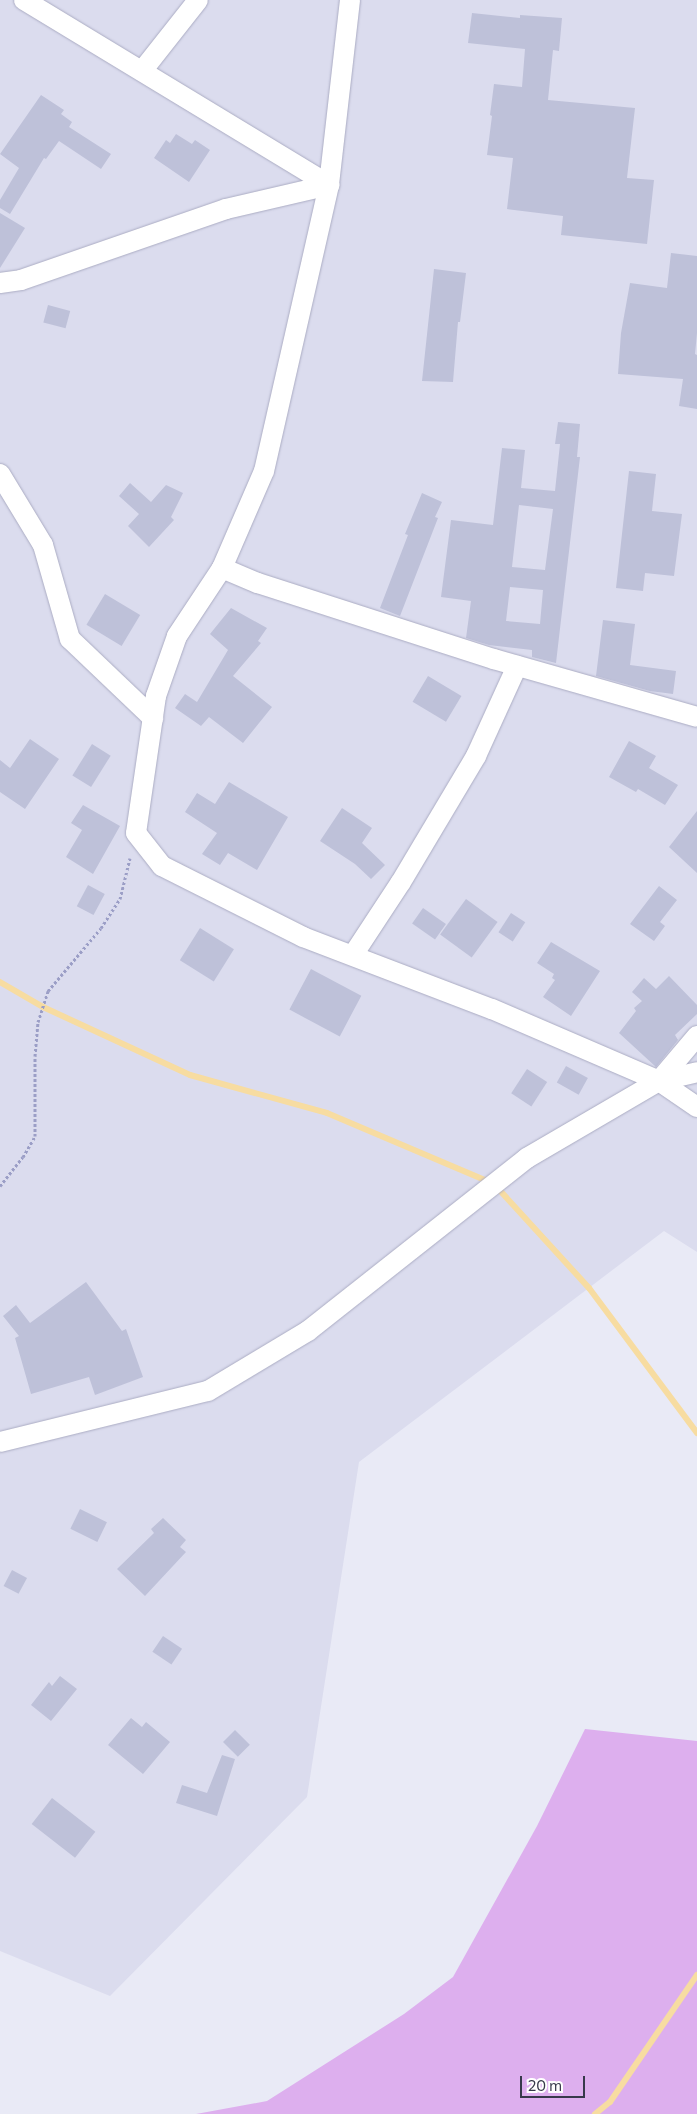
<!DOCTYPE html>
<style>
body{margin:0}
#map{position:relative;width:697px;height:2114px;overflow:hidden;background:#e9eaf6;font-family:Commissioner,sans-serif}
div>[style]{position:absolute}
[style*='--x']{left:calc(var(--x)*1px);top:calc(var(--y)*1px);width:calc(var(--w)*1px);rotate:calc(var(--a)*1deg)}
.residential>*{inset:0;background:#dbdcee}
.green>*{inset:0;background:#ddafee}
.stream>*{height:6px;margin:-3px;padding:0 3px;transform-origin:3px;border-radius:3px;background:#f7dca1}
.building>*{inset:0;background:#bec1d9;transform-origin:0 0}
.path>*{height:3px;margin-top:-1.5px;transform-origin:0;background:repeating-linear-gradient(90deg,#9b9ec6 0 2.5px,transparent 0 5px)}
.roads{filter:drop-shadow(0 0 1px #abacc3) drop-shadow(0 0 1px #abacc3)}
.minor>*{height:20px;margin:-10px;padding:0 10px;transform-origin:10px;border-radius:10px;background:#fff}
span{translate:-50% -50%;white-space:nowrap;text-align:center;line-height:1.15;-webkit-text-stroke:5px #fff;paint-order:stroke}
.scale{position:absolute;left:520px;top:2076px;width:65px;height:22px;box-sizing:border-box;border:2px solid #37394b;border-top:0;padding-left:6px;font-size:15px;line-height:18px;white-space:nowrap;color:#37394b;-webkit-text-stroke:4px #fff;paint-order:stroke}
</style>
<div id="map">
<div class="residential">
<i style="clip-path:polygon(0 0,697px 0,697px 1252px,664px 1231px,359px 1462px,307px 1797px,110px 1996px,0 1951px)"></i>
</div>
<div class="green">
<i style="clip-path:polygon(585px 1729px,697px 1741px,697px 2114px,196px 2114px,267px 2101px,404px 2014px,453px 1977px,537px 1826px)"></i>
</div>
<div class="stream">
<i style="--x:0;--y:982;--w:50;--a:30.2"></i>
<i style="--x:43;--y:1007;--w:162;--a:24.8"></i>
<i style="--x:190;--y:1075;--w:142;--a:15.5"></i>
<i style="--x:327;--y:1113;--w:181;--a:23"></i>
<i style="--x:494;--y:1184;--w:141;--a:47.6"></i>
<i style="--x:589;--y:1288;--w:181;--a:53.3"></i>
<i style="--x:595;--y:2114;--w:19;--a:-39"></i>
<i style="--x:610;--y:2102;--w:154;--a:-55.6"></i>
</div>
<div class="building">
<i style="clip-path:polygon(472px 13px,520px 18px,520px 15px,562px 18px,559px 51px,553px 50px,548px 100px,635px 108px,627px 178px,654px 180px,647px 244px,561px 235px,563px 216px,507px 209px,513px 158px,487px 155px,492px 116px,490px 115px,494px 84px,522px 87px,525px 49px,468px 43px)"></i>
<i style="clip-path:polygon(41px 95px,64px 110px,61px 114px,72px 122px,69px 127px,111px 154px,101px 169px,59px 141px,46px 159px,44px 158px,10px 214px,0 208px,0 200px,19px 168px,0 154px)"></i>
<i style="clip-path:polygon(176px 134px,192px 144px,195px 140px,210px 150px,189px 182px,154px 158px,166px 140px,170px 143px)"></i>
<i style="clip-path:polygon(0 213px,25px 228px,0 268px)"></i>
<i style="clip-path:polygon(671px 253px,697px 256px,697px 333px,695px 354px,697px 355px,697px 409px,679px 406px,683px 379px,618px 374px,621px 333px,630px 283px,667px 288px)"></i>
<i style="clip-path:polygon(434px 269px,466px 273px,460px 322px,458px 322px,453px 382px,422px 381px)"></i>
<i style="left:48px;top:305px;width:23px;height:18px;rotate:15deg"></i>
<i style="clip-path:polygon(evenodd,558px 422px,580px 424px,577px 457px,580px 457px,556px 663px,532px 657px,532px 650px,489px 645px,466px 638px,471px 601px,441px 597px,451px 520px,493px 525px,502px 448px,525px 450px,521px 488px,555px 491px,560px 444px,555px 444px,558px 422px,519px 505px,553px 509px,545px 570px,512px 567px,519px 505px,558px 422px,510px 587px,543px 590px,540px 624px,506px 621px,510px 587px)"></i>
<i style="clip-path:polygon(629px 471px,656px 474px,652px 511px,682px 514px,674px 576px,645px 573px,643px 591px,616px 588px)"></i>
<i style="clip-path:polygon(130px 483px,151px 502px,166px 485px,183px 493px,171px 517px,174px 520px,149px 547px,128px 526px,139px 514px,119px 496px)"></i>
<i style="clip-path:polygon(422px 493px,442px 502px,435px 517px,438px 518px,400px 616px,380px 608px,408px 535px,405px 534px)"></i>
<i style="left:105px;top:594px;width:41px;height:36px;rotate:31deg"></i>
<i style="clip-path:polygon(231px 608px,267px 628px,258px 641px,261px 643px,233px 676px,272px 707px,243px 743px,209px 717px,201px 726px,175px 708px,185px 694px,197px 702px,228px 650px,210px 634px)"></i>
<i style="clip-path:polygon(603px 620px,635px 624px,630px 665px,676px 671px,673px 694px,650px 691px,596px 676px)"></i>
<i style="left:428px;top:676px;width:39px;height:30px;rotate:31deg"></i>
<i style="clip-path:polygon(30px 739px,59px 759px,25px 809px,0 792px,0 760px,10px 768px)"></i>
<i style="clip-path:polygon(629px 741px,656px 756px,649px 768px,678px 785px,665px 805px,638px 789px,636px 792px,609px 777px)"></i>
<i style="left:92px;top:744px;width:22px;height:37px;rotate:32deg"></i>
<i style="clip-path:polygon(229px 782px,288px 817px,257px 870px,228px 853px,220px 865px,202px 854px,217px 833px,185px 812px,197px 793px,215px 804px)"></i>
<i style="clip-path:polygon(83px 805px,120px 826px,93px 874px,66px 857px,82px 830px,71px 823px)"></i>
<i style="clip-path:polygon(342px 808px,372px 828px,362px 843px,385px 865px,371px 879px,355px 864px,320px 841px)"></i>
<i style="clip-path:polygon(697px 811px,697px 873px,669px 847px)"></i>
<i style="left:88px;top:885px;width:19px;height:24px;rotate:28deg"></i>
<i style="clip-path:polygon(659px 886px,677px 900px,660px 922px,665px 926px,654px 941px,630px 924px)"></i>
<i style="left:466px;top:899px;width:39px;height:44px;rotate:36deg"></i>
<i style="left:423px;top:908px;width:28px;height:19px;rotate:35deg"></i>
<i style="left:511px;top:913px;width:17px;height:23px;rotate:33deg"></i>
<i style="left:200px;top:928px;width:40px;height:38px;rotate:32deg"></i>
<i style="clip-path:polygon(551px 942px,600px 971px,571px 1016px,543px 997px,555px 980px,552px 978px,554px 974px,537px 963px)"></i>
<i style="left:311px;top:969px;width:57px;height:46px;rotate:28deg"></i>
<i style="clip-path:polygon(669px 976px,697px 1005px,697px 1014px,675px 1035px,678px 1040px,656px 1067px,619px 1033px,636px 1011px,634px 1008px,642px 1001px,632px 992px,644px 978px,656px 989px)"></i>
<i style="left:566px;top:1066px;width:25px;height:19px;rotate:29deg"></i>
<i style="left:527px;top:1069px;width:24px;height:29px;rotate:33deg"></i>
<i style="clip-path:polygon(86px 1282px,122px 1331px,126px 1329px,143px 1377px,95px 1395px,89px 1377px,31px 1394px,15px 1338px,19px 1336px,3px 1316px,16px 1305px,30px 1323px)"></i>
<i style="left:80px;top:1509px;width:30px;height:22px;rotate:26deg"></i>
<i style="clip-path:polygon(163px 1518px,186px 1540px,180px 1547px,186px 1552px,145px 1596px,117px 1569px,154px 1533px,151px 1529px)"></i>
<i style="left:12px;top:1570px;width:17px;height:18px;rotate:28deg"></i>
<i style="left:163px;top:1636px;width:23px;height:19px;rotate:34deg"></i>
<i style="clip-path:polygon(60px 1676px,77px 1689px,51px 1721px,31px 1705px,49px 1682px,52px 1686px)"></i>
<i style="clip-path:polygon(131px 1718px,142px 1727px,146px 1722px,170px 1742px,143px 1774px,108px 1745px)"></i>
<i style="left:235px;top:1730px;width:21px;height:17px;rotate:45deg"></i>
<i style="clip-path:polygon(222px 1755px,235px 1759px,217px 1816px,176px 1803px,182px 1785px,207px 1793px)"></i>
<i style="left:52px;top:1798px;width:55px;height:33px;rotate:38deg"></i>
</div>
<div class="path">
<i style="--x:0;--y:1186;--w:37;--a:-52"></i>
<i style="--x:23;--y:1157;--w:24;--a:-60"></i>
<i style="--x:35;--y:1136;--w:80;--a:-90"></i>
<i style="--x:35;--y:1056;--w:34;--a:-85"></i>
<i style="--x:38;--y:1022;--w:33;--a:-72"></i>
<i style="--x:48;--y:991;--w:82;--a:-49.9"></i>
<i style="--x:101;--y:928;--w:35;--a:-57"></i>
<i style="--x:120;--y:899;--w:42;--a:-76.3"></i>
</div>
<div class="roads">
<div class="minor">
<i style="--x:24;--y:0;--w:357;--a:31.2"></i>
<i style="--x:350;--y:0;--w:186;--a:96.5"></i>
<i style="--x:329;--y:185;--w:293;--a:102.8"></i>
<i style="--x:264;--y:471;--w:106;--a:113.4"></i>
<i style="--x:222;--y:568;--w:82;--a:123.5"></i>
<i style="--x:177;--y:636;--w:64;--a:109.3"></i>
<i style="--x:156;--y:696;--w:138;--a:98.3"></i>
<i style="--x:136;--y:833;--w:42;--a:51.8"></i>
<i style="--x:162;--y:866;--w:158;--a:26.7"></i>
<i style="--x:303;--y:937;--w:202;--a:20.9"></i>
<i style="--x:492;--y:1009;--w:182;--a:23.3"></i>
<i style="--x:659;--y:1081;--w:46;--a:34.4"></i>
<i style="--x:142;--y:71;--w:90;--a:-51.7"></i>
<i style="--x:0;--y:283;--w:21;--a:-8"></i>
<i style="--x:21;--y:280;--w:217;--a:-19.1"></i>
<i style="--x:226;--y:209;--w:106;--a:-13.1"></i>
<i style="--x:0;--y:474;--w:83;--a:58.8"></i>
<i style="--x:43;--y:545;--w:98;--a:74"></i>
<i style="--x:70;--y:639;--w:115;--a:43.6"></i>
<i style="--x:222;--y:568;--w:39;--a:23"></i>
<i style="--x:258;--y:583;--w:248;--a:17.9"></i>
<i style="--x:494;--y:659;--w:211;--a:15.9"></i>
<i style="--x:353;--y:955;--w:87;--a:-56.7"></i>
<i style="--x:401;--y:882;--w:147;--a:-59.2"></i>
<i style="--x:476;--y:756;--w:99;--a:-65.5"></i>
<i style="--x:659;--y:1081;--w:59;--a:-49.8"></i>
<i style="--x:0;--y:1442;--w:214;--a:-13.8"></i>
<i style="--x:208;--y:1391;--w:117;--a:-31"></i>
<i style="--x:308;--y:1331;--w:279;--a:-38.3"></i>
<i style="--x:527;--y:1158;--w:153;--a:-30.3"></i>
<i style="--x:659;--y:1081;--w:39;--a:-13"></i>
</div>
</div>
<div class="scale">20 m</div>
</div>
